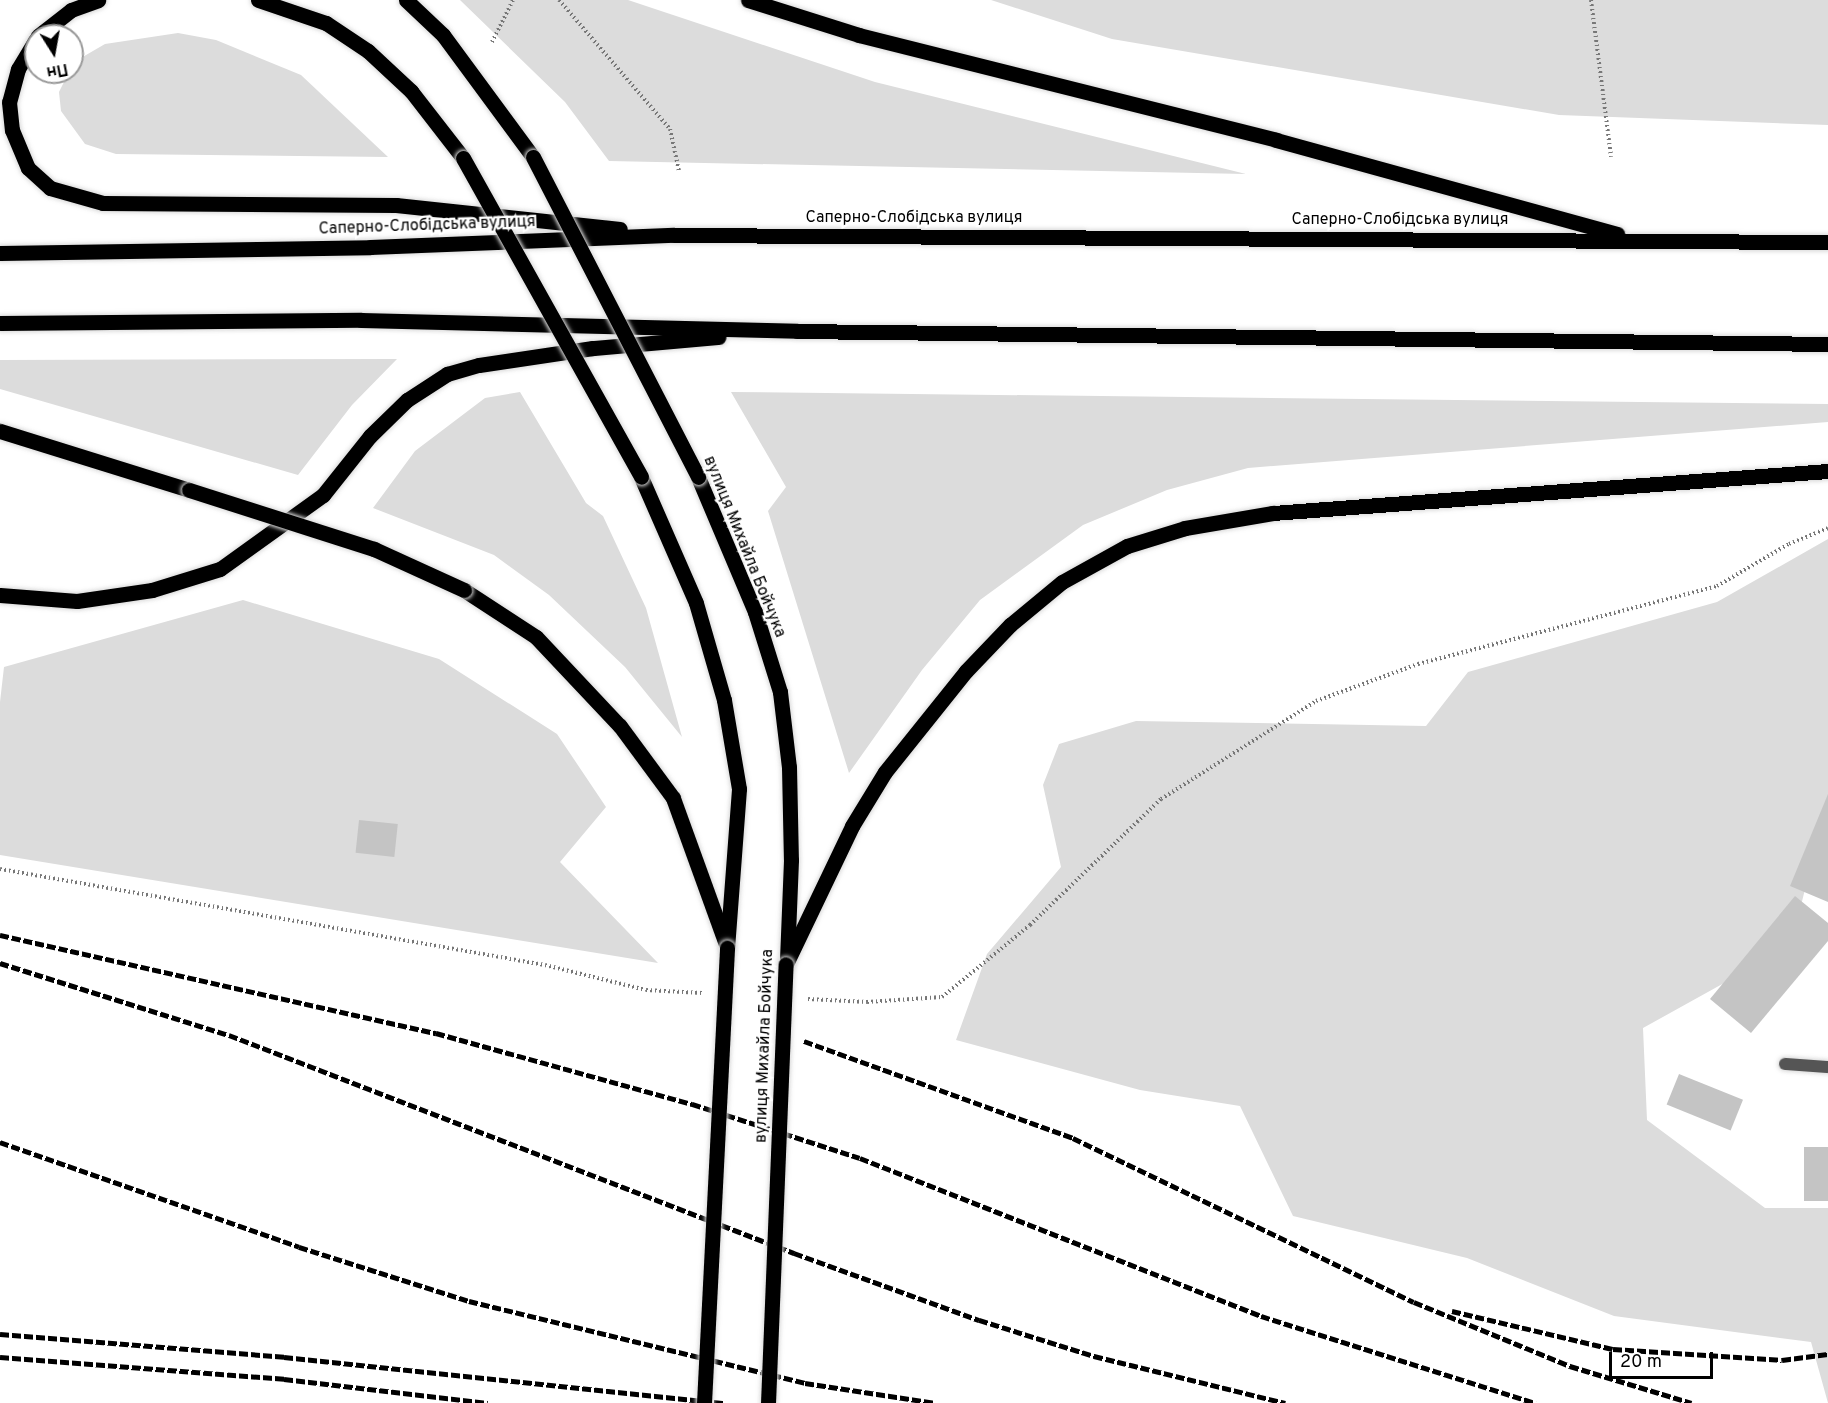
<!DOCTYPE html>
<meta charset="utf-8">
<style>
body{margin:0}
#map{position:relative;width:1828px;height:1403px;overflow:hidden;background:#fff;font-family:Overpass,sans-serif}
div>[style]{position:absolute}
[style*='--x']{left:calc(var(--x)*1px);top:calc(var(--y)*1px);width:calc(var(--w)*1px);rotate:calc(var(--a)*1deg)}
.green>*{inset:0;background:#dcdcdc}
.building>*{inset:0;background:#c4c4c4;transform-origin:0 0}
.path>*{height:4px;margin-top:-2px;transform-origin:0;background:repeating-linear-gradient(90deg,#777 0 1.5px,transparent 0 4.5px)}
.roads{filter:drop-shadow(0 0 2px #dbdbdb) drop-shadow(0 0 2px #dbdbdb)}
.lane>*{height:12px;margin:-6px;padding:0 6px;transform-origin:6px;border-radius:6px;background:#555}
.primary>*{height:15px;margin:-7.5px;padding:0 7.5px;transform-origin:7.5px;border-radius:7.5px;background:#000}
.rail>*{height:4.5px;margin-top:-2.25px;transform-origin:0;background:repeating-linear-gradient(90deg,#000 0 9px,transparent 0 12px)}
.bridges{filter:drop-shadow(0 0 2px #dbdbdb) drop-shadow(0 0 2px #dbdbdb)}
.primary-bridge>*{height:15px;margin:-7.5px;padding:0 7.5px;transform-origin:7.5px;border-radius:7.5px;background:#000}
span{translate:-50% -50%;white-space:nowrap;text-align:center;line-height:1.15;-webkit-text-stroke:4.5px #fff;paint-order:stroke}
.street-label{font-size:16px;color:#000}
.north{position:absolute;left:24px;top:24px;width:60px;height:60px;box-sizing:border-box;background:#fff;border:2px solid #999;border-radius:50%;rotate:169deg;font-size:16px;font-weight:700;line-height:24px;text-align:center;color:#000}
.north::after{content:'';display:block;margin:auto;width:21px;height:27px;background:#000;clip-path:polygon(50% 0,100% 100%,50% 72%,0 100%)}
.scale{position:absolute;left:1609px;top:1352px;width:104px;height:27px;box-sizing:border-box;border:3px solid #000;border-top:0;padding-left:8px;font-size:18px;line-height:21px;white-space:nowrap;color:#000;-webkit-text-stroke:4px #fff;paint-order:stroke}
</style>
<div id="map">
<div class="green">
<i style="clip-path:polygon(460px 0,628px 0,875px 82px,1246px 174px,609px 161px,565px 102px)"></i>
<i style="clip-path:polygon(991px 0,1828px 0,1828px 125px,1559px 115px,1112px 39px)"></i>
<i style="clip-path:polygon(178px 33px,216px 40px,301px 75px,388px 157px,116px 154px,85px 144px,61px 111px,59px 92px,74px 62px,105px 44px)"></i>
<i style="clip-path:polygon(397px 359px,352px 405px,298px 475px,0 389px,0 360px)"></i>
<i style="clip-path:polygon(520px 392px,586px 503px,603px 516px,646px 608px,682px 737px,625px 667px,549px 595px,494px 555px,373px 508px,415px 451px,485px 398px)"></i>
<i style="clip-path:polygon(731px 392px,1828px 404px,1828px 422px,1248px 468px,1167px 490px,1083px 525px,980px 600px,922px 670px,849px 773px,768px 511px,786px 487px)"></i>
<i style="clip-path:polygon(1828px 539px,1828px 796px,1791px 946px,1643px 1028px,1647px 1120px,1765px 1208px,1828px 1208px,1828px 1403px,1811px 1342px,1614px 1316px,1467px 1258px,1293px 1216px,1240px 1106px,1140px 1090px,956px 1040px,987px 954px,1061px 867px,1043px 785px,1059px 744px,1136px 721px,1426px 726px,1468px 672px,1717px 602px)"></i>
<i style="clip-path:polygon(243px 600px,439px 659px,557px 734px,606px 807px,560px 862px,658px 963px,0 855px,0 702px,4px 667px)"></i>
</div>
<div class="building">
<i style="clip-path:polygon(1828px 794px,1828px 902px,1790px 886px)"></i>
<i style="left:359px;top:820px;width:39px;height:33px;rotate:6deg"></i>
<i style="clip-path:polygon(1795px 896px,1828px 923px,1828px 941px,1751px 1033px,1710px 999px)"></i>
<i style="left:1679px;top:1074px;width:69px;height:33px;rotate:22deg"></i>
<i style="left:1828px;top:1147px;width:54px;height:24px;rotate:90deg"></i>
</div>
<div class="path">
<i style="--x:559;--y:0;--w:170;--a:49.3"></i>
<i style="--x:670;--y:129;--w:43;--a:77.9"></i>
<i style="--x:1591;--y:0;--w:158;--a:82.7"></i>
<i style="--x:492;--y:42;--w:47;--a:-63.4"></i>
<i style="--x:0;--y:869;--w:553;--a:9.99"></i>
<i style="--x:545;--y:965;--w:104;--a:13.9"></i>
<i style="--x:646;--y:990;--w:56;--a:3.1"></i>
<i style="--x:808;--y:999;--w:59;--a:2.9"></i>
<i style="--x:867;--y:1002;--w:75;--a:-3.8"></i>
<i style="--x:942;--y:997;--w:114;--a:-39.3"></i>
<i style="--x:1030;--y:925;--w:182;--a:-43.9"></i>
<i style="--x:1161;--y:799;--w:183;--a:-32.3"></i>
<i style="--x:1316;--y:701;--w:109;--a:-19.9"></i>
<i style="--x:1418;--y:664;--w:309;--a:-14.6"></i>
<i style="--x:1717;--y:586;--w:83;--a:-30.3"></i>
<i style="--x:1789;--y:544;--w:42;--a:-22.3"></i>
</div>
<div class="roads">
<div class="lane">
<i style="--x:1785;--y:1064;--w:43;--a:4"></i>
</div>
<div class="primary">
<i style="--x:258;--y:0;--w:72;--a:18.7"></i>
<i style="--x:326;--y:23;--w:50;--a:33.7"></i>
<i style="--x:368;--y:51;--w:59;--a:42.9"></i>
<i style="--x:411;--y:91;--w:85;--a:52.2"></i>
<i style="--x:406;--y:0;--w:51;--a:43.4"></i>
<i style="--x:443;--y:35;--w:152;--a:53.6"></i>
<i style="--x:748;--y:0;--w:116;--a:17.5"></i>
<i style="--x:859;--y:35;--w:430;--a:14.1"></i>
<i style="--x:1276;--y:140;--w:354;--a:15.4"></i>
<i style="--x:38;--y:36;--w:42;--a:-38.2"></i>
<i style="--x:71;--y:10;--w:29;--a:-20"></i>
<i style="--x:36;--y:39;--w:35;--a:121"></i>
<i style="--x:18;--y:69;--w:34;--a:105"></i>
<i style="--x:9;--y:102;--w:28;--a:84"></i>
<i style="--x:12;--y:130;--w:41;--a:67.2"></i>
<i style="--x:28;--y:168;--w:30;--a:42"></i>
<i style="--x:50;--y:188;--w:55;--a:15.8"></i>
<i style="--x:103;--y:203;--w:293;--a:0.4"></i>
<i style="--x:396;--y:205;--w:225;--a:6.1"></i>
<i style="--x:0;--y:253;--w:370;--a:-0.9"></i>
<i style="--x:370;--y:247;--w:304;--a:-2.3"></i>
<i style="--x:674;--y:235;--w:1154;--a:0.35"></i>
<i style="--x:0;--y:323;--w:361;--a:-0.5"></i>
<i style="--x:361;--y:320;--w:436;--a:1.4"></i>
<i style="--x:797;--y:331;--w:1031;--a:0.72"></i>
<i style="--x:0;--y:431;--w:198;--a:17.3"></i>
<i style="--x:641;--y:477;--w:137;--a:66.4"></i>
<i style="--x:696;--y:603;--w:101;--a:73.9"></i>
<i style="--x:724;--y:700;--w:90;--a:80.4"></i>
<i style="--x:739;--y:789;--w:159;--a:94.3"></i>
<i style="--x:698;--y:477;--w:147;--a:67.1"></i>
<i style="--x:755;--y:612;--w:84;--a:72.6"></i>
<i style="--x:780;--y:692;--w:76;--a:83.2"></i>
<i style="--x:789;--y:767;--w:93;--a:88.8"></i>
<i style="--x:791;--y:860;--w:98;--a:92.3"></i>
<i style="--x:464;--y:590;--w:86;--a:33.1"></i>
<i style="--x:536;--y:637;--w:122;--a:46.7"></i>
<i style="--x:620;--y:726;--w:89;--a:53.6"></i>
<i style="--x:673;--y:798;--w:153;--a:70.1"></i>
<i style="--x:0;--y:595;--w:77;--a:4.5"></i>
<i style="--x:77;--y:601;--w:76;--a:-8.3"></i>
<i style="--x:152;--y:590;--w:71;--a:-17.2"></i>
<i style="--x:220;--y:569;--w:127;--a:-35.7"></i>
<i style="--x:323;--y:495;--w:75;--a:-51.5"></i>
<i style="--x:370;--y:436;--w:52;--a:-44.2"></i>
<i style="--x:407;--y:400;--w:48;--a:-33"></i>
<i style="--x:447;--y:374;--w:33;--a:-16"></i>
<i style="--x:479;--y:365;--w:115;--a:-8.5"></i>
<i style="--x:593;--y:348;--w:126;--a:-5"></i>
<i style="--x:786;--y:964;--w:153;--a:-64.4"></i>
<i style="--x:852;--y:826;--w:63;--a:-58.6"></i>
<i style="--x:885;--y:772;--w:129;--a:-51.3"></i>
<i style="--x:966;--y:671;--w:64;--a:-46.3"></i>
<i style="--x:1010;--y:625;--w:67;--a:-39.6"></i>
<i style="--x:1062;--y:582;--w:74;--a:-29"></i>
<i style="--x:1127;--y:546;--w:61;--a:-17.2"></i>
<i style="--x:1185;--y:528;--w:89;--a:-9.7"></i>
<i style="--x:1273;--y:513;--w:557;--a:-4.33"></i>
</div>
</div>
<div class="rail">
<i style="--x:0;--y:935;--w:447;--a:12.7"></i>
<i style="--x:436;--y:1033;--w:266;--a:15.5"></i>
<i style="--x:692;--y:1104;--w:176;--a:17.8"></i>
<i style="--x:860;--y:1158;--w:431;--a:21.5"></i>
<i style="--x:1261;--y:1316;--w:288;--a:17.6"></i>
<i style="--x:0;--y:963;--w:240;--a:17.5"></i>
<i style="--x:229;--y:1035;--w:606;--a:21.1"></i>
<i style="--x:794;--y:1253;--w:197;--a:19.9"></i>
<i style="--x:979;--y:1320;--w:121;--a:17.4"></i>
<i style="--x:1094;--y:1356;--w:197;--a:13.8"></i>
<i style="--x:804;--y:1041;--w:286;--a:19.8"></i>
<i style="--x:1073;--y:1138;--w:378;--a:25.7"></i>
<i style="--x:1414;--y:1302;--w:169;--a:22.3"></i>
<i style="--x:1570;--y:1366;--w:127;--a:16.9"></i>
<i style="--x:0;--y:1142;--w:317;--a:19.3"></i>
<i style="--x:299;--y:1247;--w:178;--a:17.6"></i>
<i style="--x:469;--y:1301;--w:346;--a:13.7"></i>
<i style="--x:805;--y:1383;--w:132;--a:8.7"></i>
<i style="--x:1452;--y:1311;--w:165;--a:13.3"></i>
<i style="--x:1613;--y:1349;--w:169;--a:3.7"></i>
<i style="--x:1782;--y:1360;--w:46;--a:-7.4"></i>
<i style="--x:0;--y:1334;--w:285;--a:4.6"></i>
<i style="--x:284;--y:1357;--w:443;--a:6"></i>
<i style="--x:0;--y:1357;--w:285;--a:4.4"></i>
<i style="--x:284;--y:1379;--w:205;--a:6.7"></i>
</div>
<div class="bridges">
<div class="primary-bridge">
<i style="--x:533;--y:157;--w:360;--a:62.7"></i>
<i style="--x:463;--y:158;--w:365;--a:60.8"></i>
<i style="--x:189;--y:490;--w:194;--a:17.7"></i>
<i style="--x:374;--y:549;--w:99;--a:24.5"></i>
<i style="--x:704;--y:1403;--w:456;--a:-87.1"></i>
<i style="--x:768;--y:1403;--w:439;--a:-87.7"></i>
</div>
</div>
<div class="street-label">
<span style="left:914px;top:218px">Саперно-Слобідська вулиця</span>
<span style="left:1400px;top:220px">Саперно-Слобідська вулиця</span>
<span style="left:427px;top:226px;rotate:-2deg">Саперно-Слобідська вулиця</span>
<span style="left:744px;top:547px;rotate:68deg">вулиця Михайла Бойчука</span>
<span style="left:765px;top:1046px;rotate:-88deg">вулиця Михайла Бойчука</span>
</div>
<div class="north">Пн</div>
<div class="scale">20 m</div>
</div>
